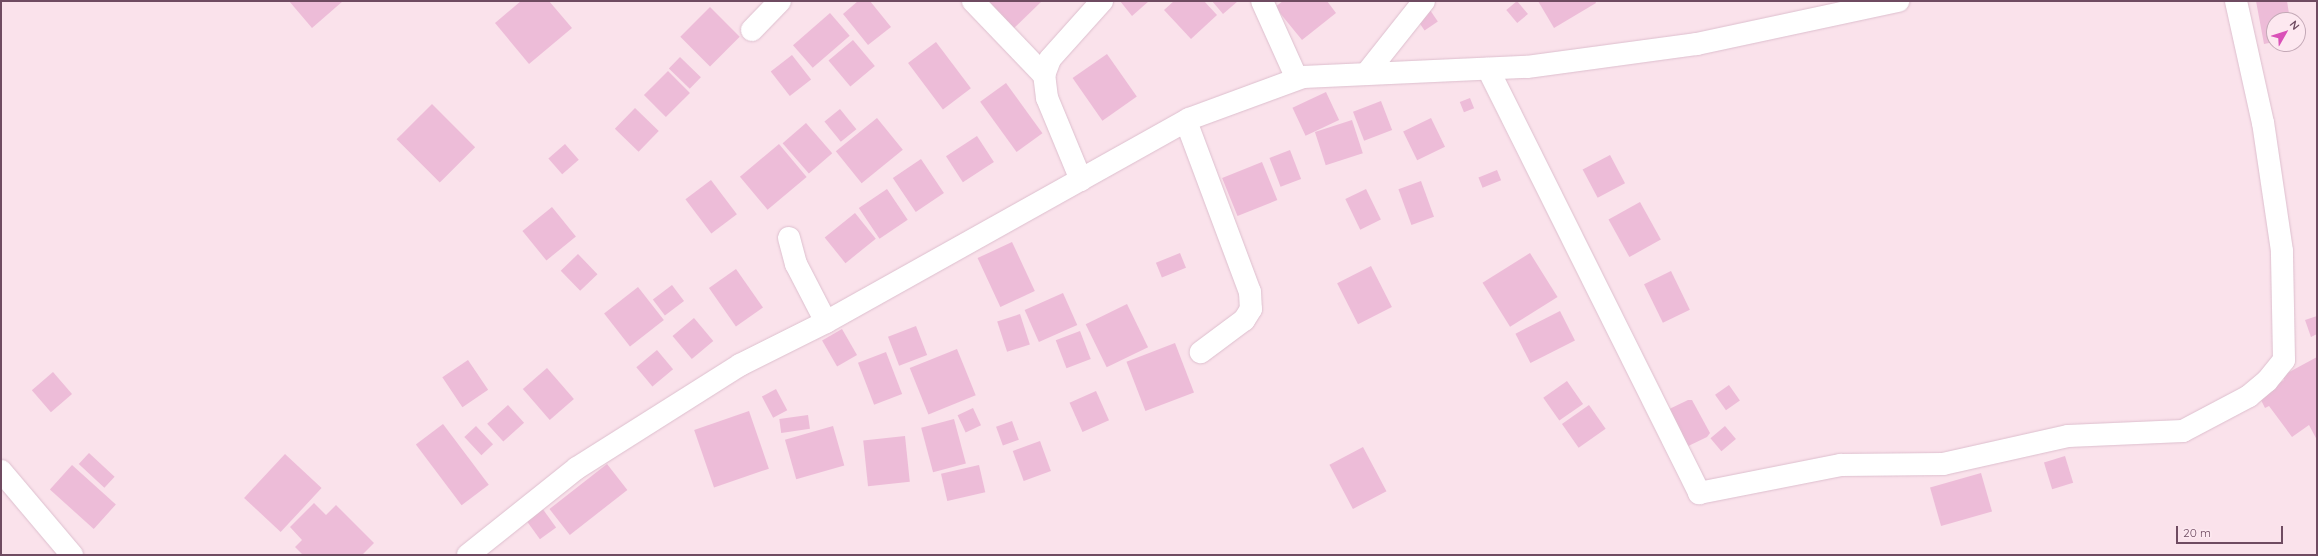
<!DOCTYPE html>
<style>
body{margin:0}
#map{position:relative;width:2318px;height:556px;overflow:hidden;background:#fae2eb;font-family:Quicksand,sans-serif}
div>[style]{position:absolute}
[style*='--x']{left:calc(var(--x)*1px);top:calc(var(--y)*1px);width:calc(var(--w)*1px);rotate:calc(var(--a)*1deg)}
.building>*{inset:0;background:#edbcd8;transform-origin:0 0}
.roads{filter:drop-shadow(0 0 1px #ddbfce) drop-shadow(0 0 1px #ddbfce)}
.minor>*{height:22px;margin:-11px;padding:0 11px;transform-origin:11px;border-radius:11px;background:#fff}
span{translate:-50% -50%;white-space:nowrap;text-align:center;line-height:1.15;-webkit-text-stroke:3.5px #fde8f0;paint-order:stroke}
.frame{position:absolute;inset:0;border:2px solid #6f4b61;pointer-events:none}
.north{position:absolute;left:2266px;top:12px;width:40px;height:40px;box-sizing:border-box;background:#fde8f0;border:1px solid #c4a9b7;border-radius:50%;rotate:51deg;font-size:11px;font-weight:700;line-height:16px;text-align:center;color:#6f4b61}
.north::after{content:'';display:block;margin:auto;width:14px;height:18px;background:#da51b8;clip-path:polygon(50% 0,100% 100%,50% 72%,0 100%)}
.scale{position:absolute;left:2176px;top:526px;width:107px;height:18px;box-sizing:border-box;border:2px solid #6f4b61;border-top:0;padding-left:5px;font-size:12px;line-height:14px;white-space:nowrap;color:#6f4b61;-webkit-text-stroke:3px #fde8f0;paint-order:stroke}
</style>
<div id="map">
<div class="building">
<i style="clip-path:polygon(289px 1px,343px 1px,312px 28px)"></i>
<i style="clip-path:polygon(521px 1px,549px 1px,572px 28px,529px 64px,495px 23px)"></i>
<i style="clip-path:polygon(858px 1px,870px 1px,891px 27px,868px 45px,843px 14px)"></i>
<i style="clip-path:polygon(982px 1px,1042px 1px,1011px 31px)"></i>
<i style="clip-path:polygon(1120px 1px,1149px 1px,1132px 16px)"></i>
<i style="clip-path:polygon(1174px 1px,1204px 1px,1217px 15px,1191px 39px,1164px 10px)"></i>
<i style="clip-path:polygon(1212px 1px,1238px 1px,1223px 14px)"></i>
<i style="clip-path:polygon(1283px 1px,1327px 1px,1336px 13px,1302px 40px,1275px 7px)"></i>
<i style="left:1517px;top:1px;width:17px;height:14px;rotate:50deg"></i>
<i style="clip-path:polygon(1538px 1px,1595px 1px,1596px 3px,1554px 28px)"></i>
<i style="clip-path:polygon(2256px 1px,2287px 1px,2290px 20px,2274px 20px,2274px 42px,2264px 44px)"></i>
<i style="left:710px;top:7px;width:42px;height:42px;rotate:45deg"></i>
<i style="left:1430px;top:10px;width:14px;height:16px;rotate:56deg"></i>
<i style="left:830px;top:13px;width:30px;height:49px;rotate:49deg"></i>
<i style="left:853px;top:40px;width:34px;height:32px;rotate:50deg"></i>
<i style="left:936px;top:42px;width:58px;height:35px;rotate:53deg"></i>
<i style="left:1107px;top:54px;width:52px;height:42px;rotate:55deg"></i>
<i style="left:792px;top:55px;width:31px;height:27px;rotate:52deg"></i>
<i style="left:680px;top:57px;width:29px;height:16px;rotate:44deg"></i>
<i style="left:668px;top:71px;width:31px;height:34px;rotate:45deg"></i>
<i style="left:1006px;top:83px;width:62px;height:32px;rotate:54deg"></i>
<i style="left:1326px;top:92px;width:31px;height:37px;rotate:65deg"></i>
<i style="left:1470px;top:98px;width:11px;height:11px;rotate:68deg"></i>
<i style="left:1381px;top:101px;width:31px;height:30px;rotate:69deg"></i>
<i style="left:432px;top:104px;width:61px;height:50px;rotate:45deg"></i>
<i style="left:635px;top:108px;width:33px;height:29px;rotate:44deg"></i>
<i style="left:840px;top:109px;width:26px;height:20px;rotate:51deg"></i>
<i style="left:877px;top:118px;width:41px;height:53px;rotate:51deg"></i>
<i style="left:1431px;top:118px;width:32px;height:31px;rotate:64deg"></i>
<i style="left:1352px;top:120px;width:35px;height:39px;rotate:72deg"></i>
<i style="left:806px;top:123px;width:40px;height:31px;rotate:49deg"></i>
<i style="left:977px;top:136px;width:31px;height:37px;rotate:57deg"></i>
<i style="left:565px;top:144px;width:21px;height:22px;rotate:49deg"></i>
<i style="left:779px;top:144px;width:43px;height:51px;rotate:50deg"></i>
<i style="left:1290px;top:150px;width:31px;height:22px;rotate:69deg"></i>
<i style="left:1610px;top:155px;width:32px;height:31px;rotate:62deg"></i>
<i style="left:921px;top:159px;width:41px;height:34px;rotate:56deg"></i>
<i style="left:1262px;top:162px;width:41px;height:43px;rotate:68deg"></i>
<i style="left:1497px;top:170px;width:11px;height:20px;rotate:68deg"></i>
<i style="left:711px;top:180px;width:43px;height:32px;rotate:53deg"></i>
<i style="left:1421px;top:181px;width:38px;height:24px;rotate:70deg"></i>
<i style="left:887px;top:189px;width:37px;height:34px;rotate:56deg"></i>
<i style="left:1366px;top:189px;width:34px;height:23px;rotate:64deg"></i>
<i style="left:1640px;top:202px;width:43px;height:36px;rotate:61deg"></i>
<i style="left:552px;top:207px;width:38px;height:38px;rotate:51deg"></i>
<i style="left:855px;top:213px;width:33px;height:39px;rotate:51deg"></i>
<i style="left:1012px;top:242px;width:54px;height:38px;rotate:65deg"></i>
<i style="left:1180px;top:253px;width:16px;height:26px;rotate:68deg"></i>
<i style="left:1530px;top:253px;width:52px;height:56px;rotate:58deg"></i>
<i style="left:578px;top:254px;width:28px;height:24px;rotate:46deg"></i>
<i style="left:1371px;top:266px;width:46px;height:38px;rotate:63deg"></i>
<i style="left:736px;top:269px;width:47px;height:33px;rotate:55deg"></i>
<i style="left:1671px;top:271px;width:43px;height:30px;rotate:64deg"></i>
<i style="left:672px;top:285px;width:20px;height:24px;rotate:53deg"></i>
<i style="left:638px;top:287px;width:42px;height:43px;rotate:52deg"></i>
<i style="left:1063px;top:293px;width:35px;height:42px;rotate:66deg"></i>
<i style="left:1127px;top:304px;width:48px;height:46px;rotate:64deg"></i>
<i style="left:1560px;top:311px;width:33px;height:50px;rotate:63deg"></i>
<i style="left:1020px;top:314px;width:32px;height:24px;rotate:72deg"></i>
<i style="clip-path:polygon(2317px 316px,2317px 334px,2311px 337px,2305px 320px)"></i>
<i style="left:694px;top:318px;width:30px;height:28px;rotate:50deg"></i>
<i style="left:916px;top:326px;width:31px;height:30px;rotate:69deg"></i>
<i style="left:842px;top:329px;width:30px;height:23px;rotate:60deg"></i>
<i style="left:1080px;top:331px;width:30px;height:26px;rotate:69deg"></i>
<i style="left:1175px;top:343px;width:53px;height:52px;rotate:69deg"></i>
<i style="left:957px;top:349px;width:50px;height:51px;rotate:68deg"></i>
<i style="left:657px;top:350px;width:25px;height:27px;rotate:50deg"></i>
<i style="left:886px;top:352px;width:45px;height:30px;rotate:69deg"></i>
<i style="clip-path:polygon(2317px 357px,2317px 440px,2309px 425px,2292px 437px,2269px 406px,2265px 408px,2259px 396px,2284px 380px,2282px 376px)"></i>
<i style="left:468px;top:360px;width:36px;height:31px;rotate:56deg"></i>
<i style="left:547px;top:368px;width:41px;height:32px;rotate:49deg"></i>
<i style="left:53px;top:372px;width:29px;height:28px;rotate:49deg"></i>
<i style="left:1567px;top:381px;width:28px;height:29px;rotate:55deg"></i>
<i style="left:1729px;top:385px;width:19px;height:17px;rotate:55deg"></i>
<i style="left:776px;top:389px;width:24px;height:16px;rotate:62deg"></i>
<i style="left:1096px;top:391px;width:32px;height:29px;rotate:66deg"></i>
<i style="clip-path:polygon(1688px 400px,1692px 400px,1710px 433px,1707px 437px,1680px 450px,1661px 413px)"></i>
<i style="left:508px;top:405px;width:24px;height:28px;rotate:48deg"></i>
<i style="left:1589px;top:405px;width:29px;height:33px;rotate:55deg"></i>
<i style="left:973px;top:408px;width:19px;height:17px;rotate:65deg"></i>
<i style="left:749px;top:411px;width:61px;height:58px;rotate:71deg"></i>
<i style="left:808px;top:415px;width:14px;height:29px;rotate:82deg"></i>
<i style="left:954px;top:419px;width:46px;height:34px;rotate:75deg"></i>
<i style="left:1012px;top:421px;width:20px;height:17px;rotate:70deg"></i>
<i style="left:443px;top:424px;width:76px;height:34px;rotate:53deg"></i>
<i style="left:476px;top:426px;width:25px;height:16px;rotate:47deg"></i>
<i style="left:833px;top:426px;width:41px;height:50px;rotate:74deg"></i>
<i style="left:1725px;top:426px;width:17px;height:19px;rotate:50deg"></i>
<i style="left:905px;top:436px;width:46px;height:42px;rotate:84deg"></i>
<i style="left:1040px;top:441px;width:32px;height:29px;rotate:70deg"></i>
<i style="left:1363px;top:447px;width:50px;height:38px;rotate:62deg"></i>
<i style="left:89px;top:453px;width:35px;height:15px;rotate:43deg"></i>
<i style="left:285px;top:454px;width:50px;height:60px;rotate:43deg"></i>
<i style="left:2065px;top:456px;width:28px;height:22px;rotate:73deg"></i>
<i style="left:607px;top:464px;width:33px;height:73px;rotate:52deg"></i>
<i style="left:72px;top:465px;width:59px;height:33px;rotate:42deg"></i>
<i style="left:979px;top:465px;width:28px;height:39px;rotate:77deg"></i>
<i style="left:1981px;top:473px;width:40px;height:53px;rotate:74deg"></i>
<i style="clip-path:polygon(314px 503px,326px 515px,336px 505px,374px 543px,362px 555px,303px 555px,295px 547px,302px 540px,290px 527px)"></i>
<i style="left:542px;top:508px;width:24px;height:20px;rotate:54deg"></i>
</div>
<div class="roads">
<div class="minor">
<i style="--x:973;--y:1;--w:103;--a:46.2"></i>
<i style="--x:1262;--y:1;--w:85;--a:65.8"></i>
<i style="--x:752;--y:30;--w:40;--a:-46"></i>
<i style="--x:1488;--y:69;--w:474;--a:63.5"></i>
<i style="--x:1699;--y:493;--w:145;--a:-11.2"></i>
<i style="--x:1841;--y:465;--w:102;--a:-0.6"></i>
<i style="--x:1943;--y:464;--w:128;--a:-12.6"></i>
<i style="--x:2068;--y:436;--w:115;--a:-2.5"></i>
<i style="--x:2183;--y:431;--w:75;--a:-27.9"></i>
<i style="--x:2249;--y:396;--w:23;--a:-40"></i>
<i style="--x:2267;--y:381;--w:27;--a:-51"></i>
<i style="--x:2284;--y:360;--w:109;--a:-91.1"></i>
<i style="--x:2282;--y:251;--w:129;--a:-98.4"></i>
<i style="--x:2263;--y:123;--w:125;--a:-102.5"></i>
<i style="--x:1366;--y:74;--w:93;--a:-51.5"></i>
<i style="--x:1186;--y:121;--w:183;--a:69.5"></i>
<i style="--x:1250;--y:292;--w:17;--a:87"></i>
<i style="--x:1251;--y:309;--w:13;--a:122"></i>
<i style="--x:1244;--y:320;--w:54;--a:143.3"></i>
<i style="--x:1081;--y:180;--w:89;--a:-112.5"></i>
<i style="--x:1047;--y:98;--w:23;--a:-97"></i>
<i style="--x:1044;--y:75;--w:17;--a:-69"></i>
<i style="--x:1050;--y:59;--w:78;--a:-48.1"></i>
<i style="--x:789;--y:238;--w:27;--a:75"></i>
<i style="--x:796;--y:264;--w:65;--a:62.7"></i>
<i style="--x:1;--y:471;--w:110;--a:49.8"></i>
<i style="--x:468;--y:555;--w:139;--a:-38.6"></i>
<i style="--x:577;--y:468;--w:193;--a:-32.3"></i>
<i style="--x:740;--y:365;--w:96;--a:-26.6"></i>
<i style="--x:826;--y:322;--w:416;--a:-29.2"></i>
<i style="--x:1189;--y:119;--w:121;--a:-20.2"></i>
<i style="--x:1303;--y:77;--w:224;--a:-2.6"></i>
<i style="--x:1527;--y:67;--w:172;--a:-7.7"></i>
<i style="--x:1697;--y:44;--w:206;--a:-12.1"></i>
</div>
</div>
<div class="frame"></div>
<div class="north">N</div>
<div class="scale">20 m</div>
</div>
